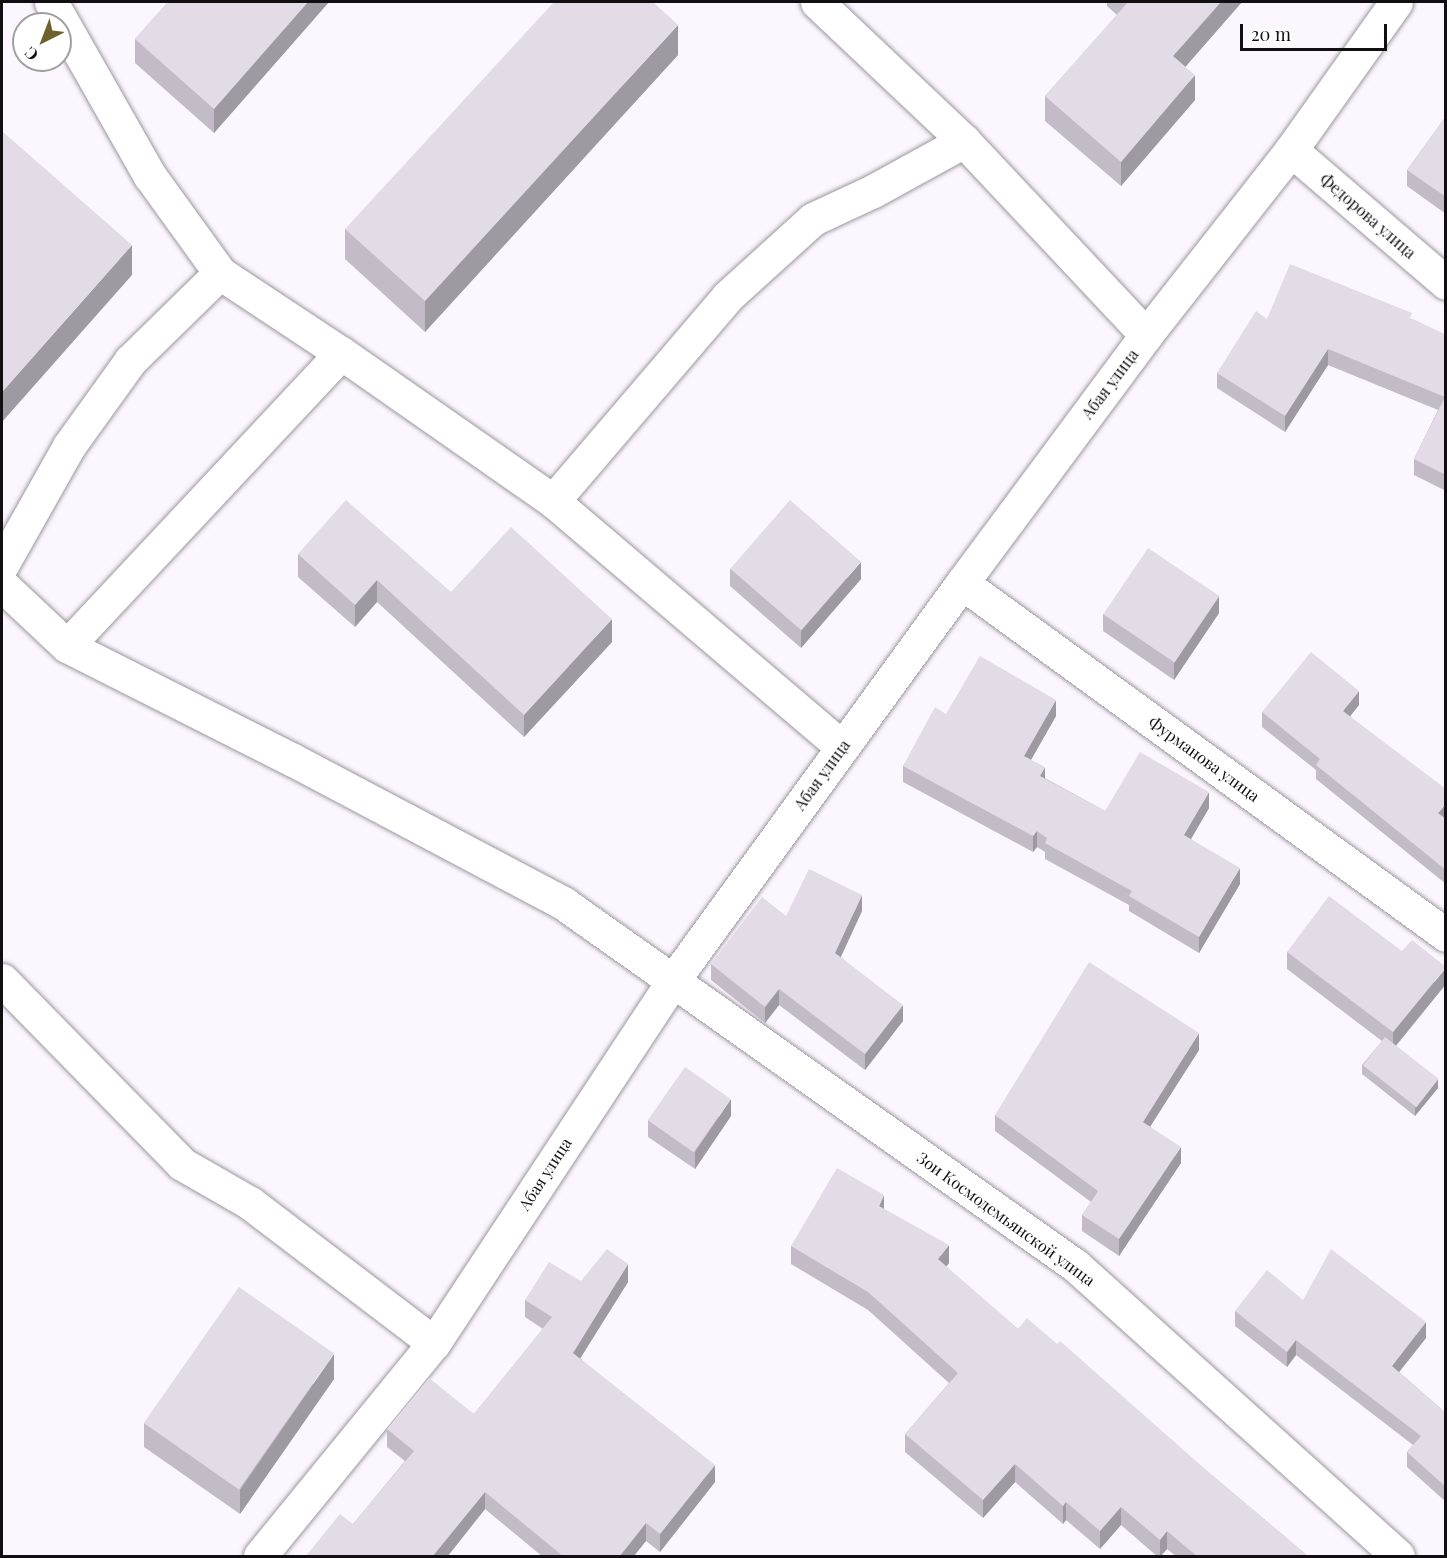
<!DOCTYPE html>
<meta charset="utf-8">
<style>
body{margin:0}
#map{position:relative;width:1447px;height:1558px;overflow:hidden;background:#fcf7fe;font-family:"Playfair Display",serif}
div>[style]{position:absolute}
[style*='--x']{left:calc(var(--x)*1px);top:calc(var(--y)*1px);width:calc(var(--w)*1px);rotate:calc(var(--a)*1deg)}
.roads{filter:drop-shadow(0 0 2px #9e96a1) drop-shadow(0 0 2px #9e96a1)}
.street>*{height:33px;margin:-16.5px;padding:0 16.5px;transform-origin:16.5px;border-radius:16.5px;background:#fff}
.wall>*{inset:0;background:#c3bcc6}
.shaded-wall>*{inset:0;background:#9f99a1}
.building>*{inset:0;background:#e3dbe6;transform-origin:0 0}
span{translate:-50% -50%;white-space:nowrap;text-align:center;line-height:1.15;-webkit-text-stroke:4.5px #fff;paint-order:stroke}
.street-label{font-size:16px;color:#120f13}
.frame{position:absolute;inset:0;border:3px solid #120f13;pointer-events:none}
.north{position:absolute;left:12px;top:12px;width:60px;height:60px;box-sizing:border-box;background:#fff;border:2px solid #a09fa1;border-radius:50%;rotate:222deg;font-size:16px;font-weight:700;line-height:24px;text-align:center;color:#120f13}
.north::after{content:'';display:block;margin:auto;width:21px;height:27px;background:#6e612e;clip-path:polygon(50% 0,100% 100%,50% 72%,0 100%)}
.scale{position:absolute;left:1240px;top:24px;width:147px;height:27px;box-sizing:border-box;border:3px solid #120f13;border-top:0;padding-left:8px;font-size:18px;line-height:21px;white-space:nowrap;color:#120f13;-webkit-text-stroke:4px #fff;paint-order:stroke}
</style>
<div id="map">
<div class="roads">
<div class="street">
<i style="--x:51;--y:2;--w:200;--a:60.4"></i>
<i style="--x:150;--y:176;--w:120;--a:54.2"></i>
<i style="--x:220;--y:273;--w:145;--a:33.5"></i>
<i style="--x:341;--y:353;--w:259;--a:34.9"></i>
<i style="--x:553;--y:501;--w:380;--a:40.4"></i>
<i style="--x:817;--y:2;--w:202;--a:43.4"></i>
<i style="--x:964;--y:141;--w:266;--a:46.8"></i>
<i style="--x:1291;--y:150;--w:204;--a:40.6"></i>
<i style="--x:553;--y:501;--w:268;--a:-49.5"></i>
<i style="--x:727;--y:297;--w:116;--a:-42.2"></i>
<i style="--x:813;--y:219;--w:66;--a:-25"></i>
<i style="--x:873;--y:191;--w:104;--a:-28.8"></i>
<i style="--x:2;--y:565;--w:137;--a:-60.6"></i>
<i style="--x:69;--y:446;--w:105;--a:-54.3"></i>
<i style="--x:130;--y:361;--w:126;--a:-44.4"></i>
<i style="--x:962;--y:583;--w:598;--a:36.03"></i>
<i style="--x:2;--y:585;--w:89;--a:43.2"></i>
<i style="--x:67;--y:646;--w:253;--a:26.8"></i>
<i style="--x:293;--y:760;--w:306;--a:27.9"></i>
<i style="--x:563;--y:903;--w:628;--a:35.28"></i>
<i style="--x:1076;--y:1266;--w:433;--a:42"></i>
<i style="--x:67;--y:646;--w:401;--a:-46.9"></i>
<i style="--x:2;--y:980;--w:257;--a:45.6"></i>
<i style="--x:182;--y:1164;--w:78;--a:29.8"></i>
<i style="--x:250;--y:1203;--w:231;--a:37.3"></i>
<i style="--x:260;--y:1556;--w:275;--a:-50.8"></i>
<i style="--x:434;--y:1343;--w:432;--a:-56.6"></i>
<i style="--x:672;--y:982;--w:493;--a:-54"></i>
<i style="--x:962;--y:583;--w:309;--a:-53.4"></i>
<i style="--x:1146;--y:335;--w:235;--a:-51.9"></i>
<i style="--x:1291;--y:150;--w:181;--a:-54.6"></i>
</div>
</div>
<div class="wall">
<i style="clip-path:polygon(168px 2px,329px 2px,214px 133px,135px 63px,135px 39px)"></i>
<i style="clip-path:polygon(1107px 2px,1242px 2px,1185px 67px,1195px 100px,1121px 186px,1045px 121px,1045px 96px,1117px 15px,1107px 6px)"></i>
<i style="clip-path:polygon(678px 55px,425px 332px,345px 259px,345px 229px)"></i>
<i style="clip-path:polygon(1446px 116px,1446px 214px,1407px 186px,1407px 170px)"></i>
<i style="clip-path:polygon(1267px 319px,1412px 319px,1446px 335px,1446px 491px,1414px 475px,1414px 459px,1438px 410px,1328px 365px,1285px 432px,1217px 388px,1217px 373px)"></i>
<i style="clip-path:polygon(298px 554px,451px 592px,612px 642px,524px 737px,377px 602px,355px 627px,298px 577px)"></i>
<i style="clip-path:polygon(730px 569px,861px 579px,801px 648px,730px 586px)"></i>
<i style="clip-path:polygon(1219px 613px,1174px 680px,1103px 631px,1103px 614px)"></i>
<i style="clip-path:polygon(1359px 705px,1350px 716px,1446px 819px,1446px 884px,1316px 779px,1316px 770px,1262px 727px,1262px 712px)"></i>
<i style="clip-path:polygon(946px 714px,1056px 716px,1031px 760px,1045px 778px,1105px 811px,1209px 808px,1191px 839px,1240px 884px,1199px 953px,1129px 911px,1129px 905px,1045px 859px,1045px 852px,1037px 847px,1033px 852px,903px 782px,903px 766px)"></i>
<i style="clip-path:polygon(862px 911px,841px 957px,903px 1021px,865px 1070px,779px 1005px,765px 1023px,711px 980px,711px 964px,786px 916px)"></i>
<i style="clip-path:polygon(1287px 952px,1446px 984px,1396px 1046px,1438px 1088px,1415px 1116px,1362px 1074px,1362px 1065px,1382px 1041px,1287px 969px)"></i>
<i style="clip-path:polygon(1199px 1050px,1150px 1126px,1181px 1163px,1119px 1256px,1082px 1231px,1082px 1215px,1091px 1202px,995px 1131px,995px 1115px)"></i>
<i style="clip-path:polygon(731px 1116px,695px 1169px,648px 1137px,648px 1120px)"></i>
<i style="clip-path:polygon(884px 1209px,949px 1263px,946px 1267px,1018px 1329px,1213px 1476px,1309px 1557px,1177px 1557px,1167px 1549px,1160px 1557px,1158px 1557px,1121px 1525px,1100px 1549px,1066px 1520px,1063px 1524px,1015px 1482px,983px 1518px,905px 1452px,905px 1434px,949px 1383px,868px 1310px,791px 1264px,791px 1246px)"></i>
<i style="clip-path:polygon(581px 1281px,628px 1282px,580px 1358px,715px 1482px,660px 1552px,646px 1541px,633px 1557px,543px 1557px,485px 1509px,447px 1557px,305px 1557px,353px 1524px,405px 1461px,387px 1447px,387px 1429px,474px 1414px,543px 1329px,525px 1317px,525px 1300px)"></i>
<i style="clip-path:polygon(1303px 1300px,1426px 1338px,1399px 1372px,1446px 1413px,1446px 1502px,1407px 1467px,1407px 1452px,1413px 1445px,1296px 1355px,1287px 1367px,1235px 1326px,1235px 1311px)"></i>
<i style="clip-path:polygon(334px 1379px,240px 1514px,144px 1447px,144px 1423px)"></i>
</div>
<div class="shaded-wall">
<i style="clip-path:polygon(308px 2px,329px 2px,214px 133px,214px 109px)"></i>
<i style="clip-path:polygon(1221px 2px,1242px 2px,1173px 81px,1173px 56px)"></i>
<i style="clip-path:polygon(678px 25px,678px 55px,425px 332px,425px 301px)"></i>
<i style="clip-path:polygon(1195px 75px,1195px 100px,1121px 186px,1121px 162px)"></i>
<i style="clip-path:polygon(132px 245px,132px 275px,2px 422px,2px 392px)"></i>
<i style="clip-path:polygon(1328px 349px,1328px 365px,1285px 432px,1285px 416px)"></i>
<i style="clip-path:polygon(861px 562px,861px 579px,801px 648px,801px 631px)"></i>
<i style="clip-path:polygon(377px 580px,377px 602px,355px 627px,355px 605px)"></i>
<i style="clip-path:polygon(1219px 596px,1219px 613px,1174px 680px,1174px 663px)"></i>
<i style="clip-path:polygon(612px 619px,612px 642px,524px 737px,524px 715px)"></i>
<i style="clip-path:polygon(1359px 691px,1359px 705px,1343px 725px,1343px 711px)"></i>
<i style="clip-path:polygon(1056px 700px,1056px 716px,1024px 772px,1024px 756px)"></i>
<i style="clip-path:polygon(1045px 767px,1045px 783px,1040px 776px)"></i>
<i style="clip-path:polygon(1209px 792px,1209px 808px,1184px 851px,1184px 835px)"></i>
<i style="clip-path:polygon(1446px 804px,1446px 818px,1438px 827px,1438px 813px)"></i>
<i style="clip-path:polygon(1037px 831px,1037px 847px,1033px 852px,1033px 836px)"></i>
<i style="clip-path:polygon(1240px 868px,1240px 884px,1199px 953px,1199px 937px)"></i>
<i style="clip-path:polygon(862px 895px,862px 911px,835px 969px,835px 953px)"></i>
<i style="clip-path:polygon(1446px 968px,1446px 984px,1393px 1049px,1393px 1032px)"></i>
<i style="clip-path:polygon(779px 989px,779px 1005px,765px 1023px,765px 1007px)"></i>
<i style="clip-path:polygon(903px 1005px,903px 1021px,865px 1070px,865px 1054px)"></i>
<i style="clip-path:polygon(1199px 1033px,1199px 1050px,1143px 1138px,1143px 1122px)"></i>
<i style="clip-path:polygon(1438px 1079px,1438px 1088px,1415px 1116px,1415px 1108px)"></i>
<i style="clip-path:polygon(731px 1099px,731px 1116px,695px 1169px,695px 1152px)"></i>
<i style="clip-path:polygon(1181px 1147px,1181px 1163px,1119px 1256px,1119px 1239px)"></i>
<i style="clip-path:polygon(884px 1195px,884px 1213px,879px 1206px)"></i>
<i style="clip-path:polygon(949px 1245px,949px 1263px,938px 1277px,938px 1259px)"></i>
<i style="clip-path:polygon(628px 1264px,628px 1282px,573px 1370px,573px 1353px)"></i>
<i style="clip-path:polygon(1426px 1322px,1426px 1338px,1392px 1381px,1392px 1366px)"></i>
<i style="clip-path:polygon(1296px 1340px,1296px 1355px,1287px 1367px,1287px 1352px)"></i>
<i style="clip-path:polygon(334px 1354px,334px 1379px,240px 1514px,240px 1490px)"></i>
<i style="clip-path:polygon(1015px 1464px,1015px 1482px,983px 1518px,983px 1500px)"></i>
<i style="clip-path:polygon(715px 1465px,715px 1482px,660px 1552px,660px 1534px)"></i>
<i style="clip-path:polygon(485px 1492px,485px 1509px,447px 1557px,432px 1557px)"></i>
<i style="clip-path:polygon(1066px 1502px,1066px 1520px,1063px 1524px,1063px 1506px)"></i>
<i style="clip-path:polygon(1121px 1507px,1121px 1525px,1100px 1549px,1100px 1531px)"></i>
<i style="clip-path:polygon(646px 1523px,646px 1541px,633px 1557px,619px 1557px)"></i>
<i style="clip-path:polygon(1167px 1531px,1167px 1549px,1160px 1557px,1160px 1540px)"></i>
</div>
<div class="building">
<i style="clip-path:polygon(168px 2px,308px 2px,214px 109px,135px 39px)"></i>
<i style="clip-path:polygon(554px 2px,653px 2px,678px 25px,425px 301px,345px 229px)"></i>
<i style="clip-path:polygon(1128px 2px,1221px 2px,1173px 56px,1195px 75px,1121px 162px,1045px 96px)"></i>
<i style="clip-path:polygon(1446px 116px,1446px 197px,1407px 170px)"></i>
<i style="clip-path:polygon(2px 131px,132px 245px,2px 392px)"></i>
<i style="clip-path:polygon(1290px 264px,1412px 313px,1410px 318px,1446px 335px,1446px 475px,1414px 459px,1445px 397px,1328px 349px,1285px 416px,1217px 373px,1256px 311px,1267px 319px)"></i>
<i style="clip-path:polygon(346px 500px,451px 592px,511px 527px,612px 619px,524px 715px,377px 580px,355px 605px,298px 554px)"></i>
<i style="left:790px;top:500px;width:94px;height:91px;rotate:41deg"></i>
<i style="left:1148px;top:548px;width:86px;height:80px;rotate:34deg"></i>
<i style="clip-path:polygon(1311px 652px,1359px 691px,1343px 711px,1446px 789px,1446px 804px,1438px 813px,1446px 819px,1446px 870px,1316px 765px,1320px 759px,1262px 712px)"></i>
<i style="clip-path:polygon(980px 656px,1056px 700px,1024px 756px,1045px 767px,1040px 776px,1105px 811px,1140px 752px,1209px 792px,1184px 835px,1240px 868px,1199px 937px,1129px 896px,1132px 891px,1045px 843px,1047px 838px,1037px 831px,1033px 836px,903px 766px,935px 707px,946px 714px)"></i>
<i style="clip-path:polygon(809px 869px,862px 895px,835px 953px,903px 1005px,865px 1054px,779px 989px,765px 1007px,711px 964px,762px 897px,786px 916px)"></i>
<i style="clip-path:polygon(1329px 896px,1402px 951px,1412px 940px,1446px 967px,1393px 1032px,1287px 952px)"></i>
<i style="clip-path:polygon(1089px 962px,1199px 1033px,1143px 1122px,1181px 1147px,1119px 1239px,1082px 1215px,1098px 1191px,995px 1115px)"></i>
<i style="left:1385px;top:1037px;width:68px;height:36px;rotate:38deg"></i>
<i style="left:685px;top:1067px;width:56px;height:65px;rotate:35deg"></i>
<i style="clip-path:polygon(837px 1168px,884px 1195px,879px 1206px,949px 1245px,938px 1259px,1018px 1329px,1027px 1318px,1057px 1344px,1060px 1341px,1213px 1476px,1309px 1557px,1198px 1557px,1167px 1531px,1160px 1540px,1121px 1507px,1100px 1531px,1066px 1502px,1063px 1506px,1015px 1464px,983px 1500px,905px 1434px,958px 1373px,868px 1292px,791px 1246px)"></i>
<i style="clip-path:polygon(607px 1249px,628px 1264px,573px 1353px,715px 1465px,660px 1534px,646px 1523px,619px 1557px,564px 1557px,485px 1492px,432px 1557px,305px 1557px,340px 1514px,353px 1524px,414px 1451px,387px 1429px,429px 1378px,474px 1414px,552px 1317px,525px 1300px,549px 1262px,581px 1281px)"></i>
<i style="clip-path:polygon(1331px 1249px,1426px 1322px,1392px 1366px,1446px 1413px,1446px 1487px,1407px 1452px,1421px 1436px,1296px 1340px,1287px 1352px,1235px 1311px,1267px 1270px,1303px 1300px)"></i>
<i style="left:239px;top:1287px;width:116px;height:166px;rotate:35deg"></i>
</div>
<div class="street-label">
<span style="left:1368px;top:216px;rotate:41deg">Федорова улица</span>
<span style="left:1110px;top:384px;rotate:-53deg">Абая улица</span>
<span style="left:1204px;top:759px;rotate:36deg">Фурманова улица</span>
<span style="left:822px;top:775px;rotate:-54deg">Абая улица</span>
<span style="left:545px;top:1174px;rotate:-57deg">Абая улица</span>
<span style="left:1006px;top:1219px;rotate:36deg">Зои Космодемьянской улица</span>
</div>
<div class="frame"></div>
<div class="north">С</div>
<div class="scale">20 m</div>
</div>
